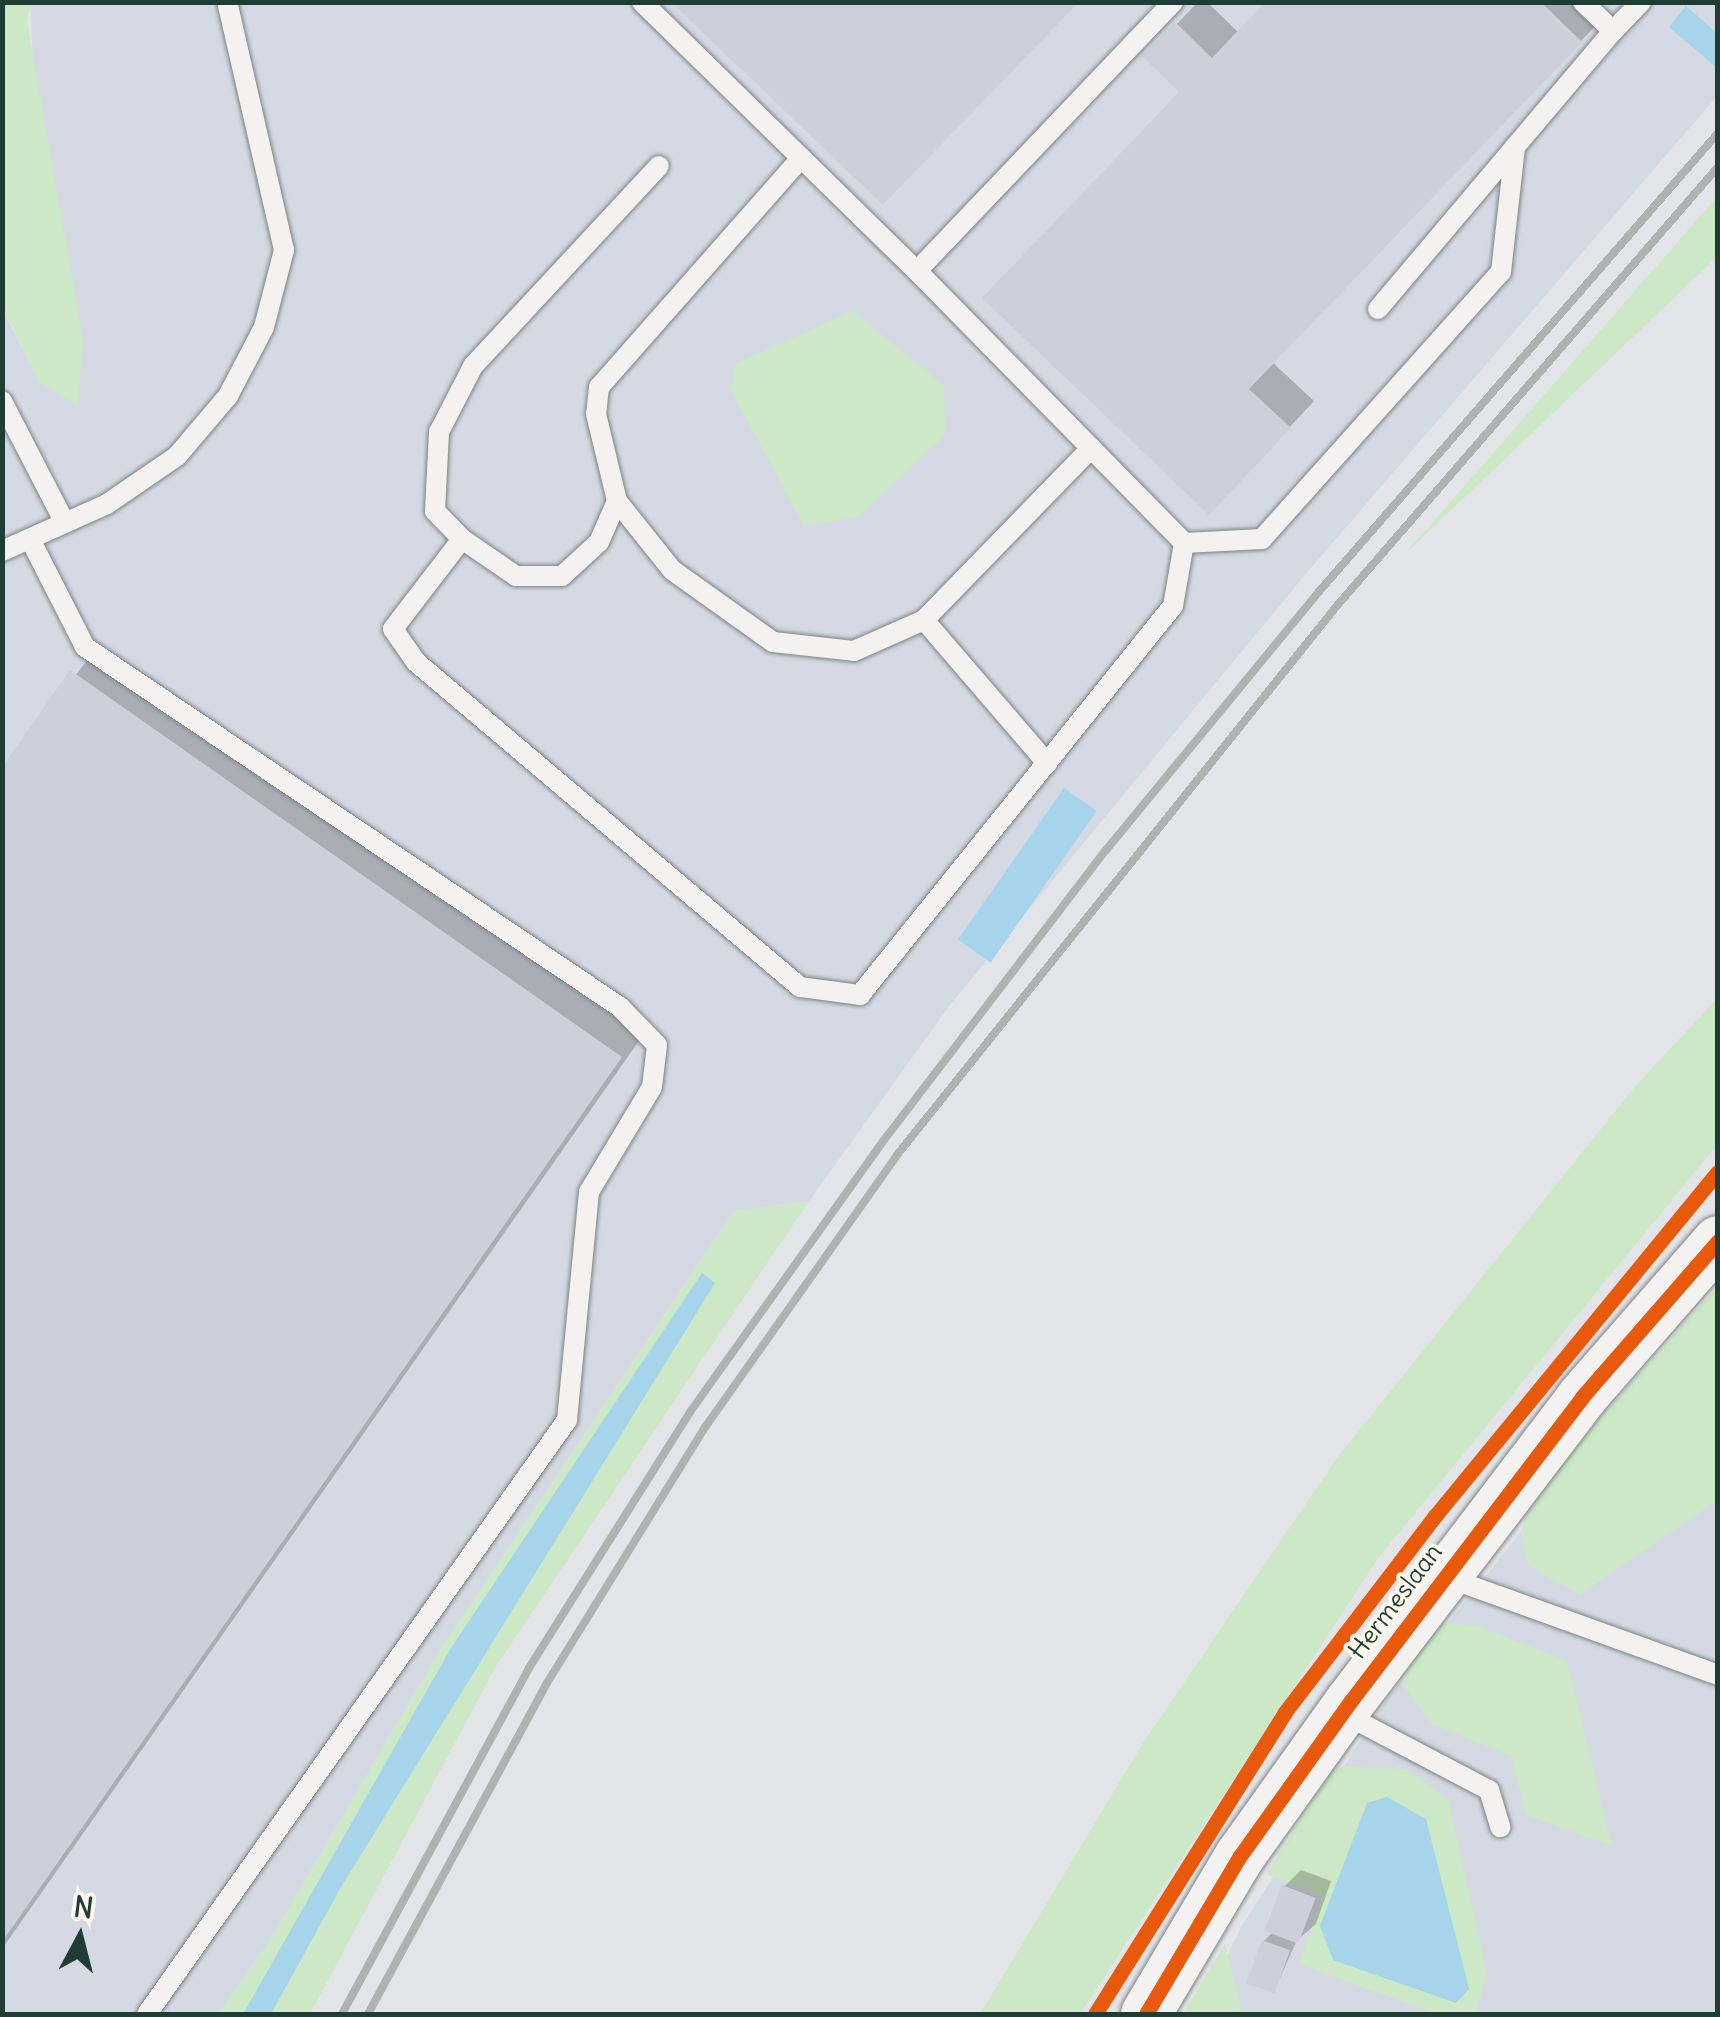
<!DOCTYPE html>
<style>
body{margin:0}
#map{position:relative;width:1720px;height:2017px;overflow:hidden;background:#e3e4e8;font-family:Delius,sans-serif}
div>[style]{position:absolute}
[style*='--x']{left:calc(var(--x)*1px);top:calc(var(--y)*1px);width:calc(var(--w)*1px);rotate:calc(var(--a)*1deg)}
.built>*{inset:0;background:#d5d9e3}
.green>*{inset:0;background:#cce8c6}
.water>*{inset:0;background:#a5d4eb;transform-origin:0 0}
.shadow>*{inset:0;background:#0003}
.building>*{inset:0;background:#cdd0db;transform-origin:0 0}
.roads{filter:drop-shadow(0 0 2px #7d8383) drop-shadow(0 0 2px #7d8383)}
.service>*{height:20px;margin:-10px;padding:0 10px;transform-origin:10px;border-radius:10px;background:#f3f2f0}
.tertiary>*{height:50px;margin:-25px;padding:0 25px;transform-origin:25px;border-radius:25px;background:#f3f2f0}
.rail>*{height:8px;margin:-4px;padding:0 4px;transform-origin:4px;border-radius:4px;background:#afb2b0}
.cycleway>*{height:15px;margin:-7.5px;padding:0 7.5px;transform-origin:7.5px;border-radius:7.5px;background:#e8590c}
span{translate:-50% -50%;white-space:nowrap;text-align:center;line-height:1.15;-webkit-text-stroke:8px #fbf7ec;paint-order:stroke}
.street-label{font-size:25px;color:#1f3d34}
.frame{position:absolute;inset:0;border:5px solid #1f3d34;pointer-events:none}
.north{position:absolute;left:30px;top:1887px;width:100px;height:100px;-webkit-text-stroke:8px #fbf7ec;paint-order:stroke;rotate:7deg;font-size:28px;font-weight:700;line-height:40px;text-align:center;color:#1f3d34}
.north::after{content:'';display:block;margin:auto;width:35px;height:45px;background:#1f3d34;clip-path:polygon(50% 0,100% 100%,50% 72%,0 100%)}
</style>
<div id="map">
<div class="built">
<i style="clip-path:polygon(31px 3px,1717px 3px,1717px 96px,1299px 582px,950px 1005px,809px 1201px,734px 1211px,442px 1647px,269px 1942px,218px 2014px,3px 2014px,2px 308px,40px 383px)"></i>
<i style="clip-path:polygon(1717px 1500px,1717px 2014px,1198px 2014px,1243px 1924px,1389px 1696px,1521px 1532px,1528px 1565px,1580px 1594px)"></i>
</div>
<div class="green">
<i style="clip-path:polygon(3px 2px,31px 3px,27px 21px,83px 338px,78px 406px,40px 383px,3px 308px)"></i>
<i style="clip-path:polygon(1717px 197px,1717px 257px,1405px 554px)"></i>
<i style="clip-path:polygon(853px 311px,944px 386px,945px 435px,858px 517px,804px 526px,731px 390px,735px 364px)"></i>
<i style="clip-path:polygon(1717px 999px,1717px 1145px,1379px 1557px,1080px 2014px,980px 2014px,1143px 1743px,1337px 1458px,1637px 1084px)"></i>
<i style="clip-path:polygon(809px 1201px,496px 1666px,310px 2014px,218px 2014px,269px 1942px,442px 1647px,734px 1211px)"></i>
<i style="clip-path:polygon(1717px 1287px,1717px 1500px,1580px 1594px,1528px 1565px,1521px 1532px,1534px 1492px)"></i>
<i style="clip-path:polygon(1433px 1623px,1475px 1625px,1567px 1661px,1612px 1846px,1526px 1815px,1511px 1756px,1432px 1724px,1403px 1685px,1410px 1652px)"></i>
<i style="clip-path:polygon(1334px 1766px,1406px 1769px,1448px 1799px,1487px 1972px,1476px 2014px,1437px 2014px,1299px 1964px,1322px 1896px,1267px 1874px)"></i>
<i style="clip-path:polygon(1225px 1944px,1242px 2011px,1183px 2014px)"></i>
</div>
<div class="water">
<i style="clip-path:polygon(1686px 6px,1717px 33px,1717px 68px,1669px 27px)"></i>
<i style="left:1064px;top:788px;width:40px;height:185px;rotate:35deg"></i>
<i style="clip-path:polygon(702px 1273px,715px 1283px,341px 1887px,271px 2014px,243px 2014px,451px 1648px)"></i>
<i style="clip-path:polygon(1387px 1797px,1426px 1819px,1469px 1989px,1456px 2003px,1333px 1960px,1320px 1926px,1367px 1803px)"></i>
</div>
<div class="shadow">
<i style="clip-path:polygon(1198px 2px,1207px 2px,1239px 33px,1269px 2px,1593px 2px,1606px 15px,1272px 362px,1314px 401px,1235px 486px,1183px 92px,1146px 56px)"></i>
<i style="clip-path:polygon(98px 646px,646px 1031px,2px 1949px,2px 772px)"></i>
<i style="clip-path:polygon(1301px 1870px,1331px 1881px,1316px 1924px,1297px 1940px,1275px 1989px,1264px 1941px,1274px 1931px,1284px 1887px)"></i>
</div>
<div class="building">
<i style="clip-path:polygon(671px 2px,1079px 2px,883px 205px)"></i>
<i style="clip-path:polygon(1265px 2px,1541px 2px,1582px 42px,1249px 389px,1291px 428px,1209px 515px,982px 298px,1179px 92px,1142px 56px,1175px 22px,1212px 58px)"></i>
<i style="clip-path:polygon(70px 670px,622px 1057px,2px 1942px,2px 767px)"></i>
<i style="left:1282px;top:1885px;width:36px;height:49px;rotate:21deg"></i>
<i style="left:1262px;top:1940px;width:30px;height:46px;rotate:20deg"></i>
</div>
<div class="roads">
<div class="service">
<i style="--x:642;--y:2;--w:385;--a:44.4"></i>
<i style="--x:1173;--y:2;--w:371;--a:133.6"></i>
<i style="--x:917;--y:271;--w:381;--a:45.5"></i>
<i style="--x:1184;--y:543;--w:78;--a:-2.9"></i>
<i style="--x:1262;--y:539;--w:358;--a:-48.2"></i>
<i style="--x:1501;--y:272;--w:126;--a:-83.6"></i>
<i style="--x:1583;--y:2;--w:42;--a:44"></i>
<i style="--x:1613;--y:31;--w:40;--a:-46"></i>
<i style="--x:801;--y:158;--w:305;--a:131.4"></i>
<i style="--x:599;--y:387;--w:27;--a:96"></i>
<i style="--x:596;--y:414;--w:89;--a:76.4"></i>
<i style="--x:617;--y:501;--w:45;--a:113.7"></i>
<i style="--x:599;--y:542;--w:50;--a:137.4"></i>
<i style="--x:562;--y:576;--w:46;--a:180"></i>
<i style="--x:516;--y:576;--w:65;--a:-145.6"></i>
<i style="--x:462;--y:539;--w:113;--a:127.5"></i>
<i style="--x:393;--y:629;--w:40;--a:55.1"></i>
<i style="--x:416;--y:662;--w:503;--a:40.24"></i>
<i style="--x:800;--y:987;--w:61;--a:7.6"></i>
<i style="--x:860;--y:995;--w:499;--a:-51.2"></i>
<i style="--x:1173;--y:606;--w:64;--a:-80.1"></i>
<i style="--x:1378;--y:309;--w:364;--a:-49.8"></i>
<i style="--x:2;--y:401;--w:137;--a:62.7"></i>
<i style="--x:617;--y:501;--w:88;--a:51.4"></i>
<i style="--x:672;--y:570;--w:124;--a:35.5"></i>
<i style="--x:773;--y:642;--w:81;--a:6.3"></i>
<i style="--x:854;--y:651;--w:77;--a:-23.9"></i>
<i style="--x:924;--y:620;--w:240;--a:-45.8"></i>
<i style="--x:30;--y:539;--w:121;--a:63"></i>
<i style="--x:85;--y:647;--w:645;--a:33.94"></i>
<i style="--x:620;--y:1007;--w:53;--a:45.8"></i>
<i style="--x:657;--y:1045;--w:42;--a:96.8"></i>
<i style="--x:652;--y:1087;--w:122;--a:121"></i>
<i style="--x:589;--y:1192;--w:229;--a:95.5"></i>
<i style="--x:567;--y:1420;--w:727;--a:125.26"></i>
<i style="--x:462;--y:539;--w:39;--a:-134"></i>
<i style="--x:435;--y:511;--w:79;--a:-87.1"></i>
<i style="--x:439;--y:432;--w:74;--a:-62.7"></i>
<i style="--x:473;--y:366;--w:273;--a:-47.1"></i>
<i style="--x:2;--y:551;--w:115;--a:-24.1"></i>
<i style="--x:107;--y:504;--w:85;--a:-34.4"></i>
<i style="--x:177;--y:456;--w:79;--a:-49.6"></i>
<i style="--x:228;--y:396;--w:78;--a:-62.4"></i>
<i style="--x:264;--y:327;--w:80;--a:-75.4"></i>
<i style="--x:284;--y:250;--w:254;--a:-102.9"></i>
<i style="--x:924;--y:620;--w:189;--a:49.3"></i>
<i style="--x:1446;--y:1577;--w:289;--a:19.8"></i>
<i style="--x:1344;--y:1714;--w:164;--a:27.7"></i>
<i style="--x:1489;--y:1790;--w:39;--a:73"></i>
</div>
<div class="tertiary">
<i style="--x:1146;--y:2014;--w:184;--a:-59.3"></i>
<i style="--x:1240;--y:1856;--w:189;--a:-54.5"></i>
<i style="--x:1350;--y:1702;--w:383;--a:-52.7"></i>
<i style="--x:1582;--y:1397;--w:207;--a:-48.9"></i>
</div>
</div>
<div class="rail">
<i style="--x:342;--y:2014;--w:393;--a:-61.6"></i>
<i style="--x:529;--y:1668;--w:302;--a:-57.8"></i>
<i style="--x:690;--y:1412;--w:329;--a:-54.5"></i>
<i style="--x:881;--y:1144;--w:370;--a:-52.6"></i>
<i style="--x:1106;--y:850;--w:330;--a:-50.5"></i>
<i style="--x:1316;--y:595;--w:612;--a:-48.97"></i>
<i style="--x:368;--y:2014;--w:376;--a:-61.6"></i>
<i style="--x:547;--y:1683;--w:302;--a:-58.3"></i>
<i style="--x:706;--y:1426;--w:332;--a:-54.8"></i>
<i style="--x:897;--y:1155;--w:701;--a:-51.31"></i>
<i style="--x:1335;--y:608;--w:584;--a:-49.03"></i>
</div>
<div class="cycleway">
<i style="--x:1095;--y:2014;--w:357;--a:-57.8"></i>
<i style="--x:1285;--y:1712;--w:247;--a:-52.6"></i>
<i style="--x:1435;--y:1516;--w:445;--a:-50.6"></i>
<i style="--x:1146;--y:2014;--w:184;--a:-59.3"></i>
<i style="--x:1240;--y:1856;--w:189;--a:-54.5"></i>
<i style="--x:1350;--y:1702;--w:383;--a:-52.7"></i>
<i style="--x:1582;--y:1397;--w:207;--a:-48.9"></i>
</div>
<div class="street-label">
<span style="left:1395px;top:1601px;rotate:-53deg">Hermeslaan</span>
</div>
<div class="frame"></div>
<div class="north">N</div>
</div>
